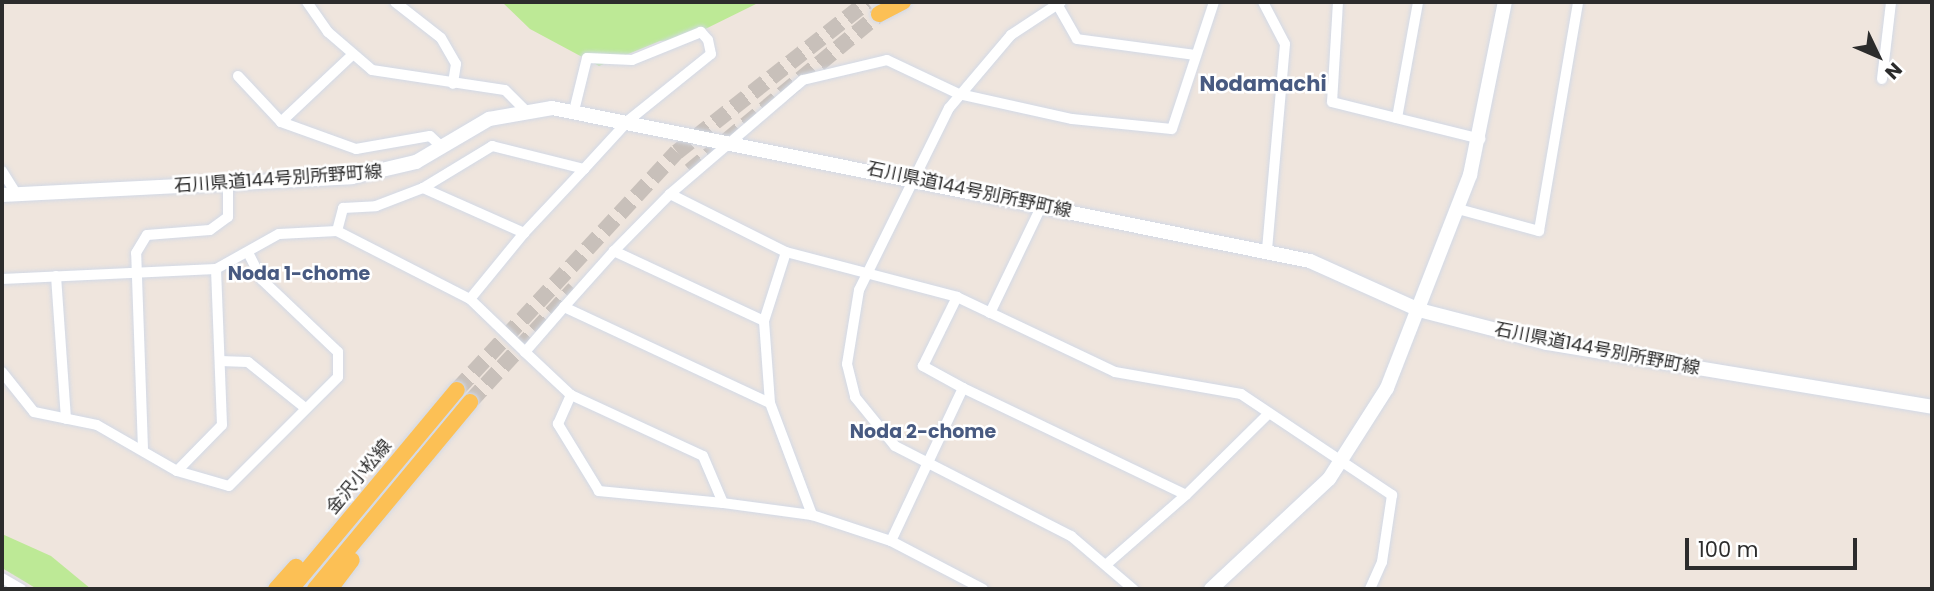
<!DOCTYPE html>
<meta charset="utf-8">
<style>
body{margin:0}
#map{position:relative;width:1934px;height:591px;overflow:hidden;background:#efe5dd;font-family:Poppins,"Noto Sans JP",sans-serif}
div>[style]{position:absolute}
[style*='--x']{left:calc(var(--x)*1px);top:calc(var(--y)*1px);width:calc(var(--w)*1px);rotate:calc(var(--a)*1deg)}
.green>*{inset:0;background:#bde996}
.primary-tunnel>*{height:16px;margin-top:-8px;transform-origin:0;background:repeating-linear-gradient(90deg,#c8c0ba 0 16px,transparent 0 24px)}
.roads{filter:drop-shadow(0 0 2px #d2d9e6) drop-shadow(0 0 2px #d2d9e6)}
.street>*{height:10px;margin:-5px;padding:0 5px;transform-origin:5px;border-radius:5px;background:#fff}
.secondary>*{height:14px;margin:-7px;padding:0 7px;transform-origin:7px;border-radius:7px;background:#fff}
.primary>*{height:16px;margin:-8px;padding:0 8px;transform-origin:8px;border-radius:8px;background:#fcc055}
span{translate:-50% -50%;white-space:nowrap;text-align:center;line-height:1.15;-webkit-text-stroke:5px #fff;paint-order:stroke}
.street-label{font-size:18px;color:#2c2c2c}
.neighbourhood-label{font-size:19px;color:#485a81;font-weight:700}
.quarter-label{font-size:21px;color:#485a81;font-weight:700}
.frame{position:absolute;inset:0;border:4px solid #2c2c2c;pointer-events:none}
.north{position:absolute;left:1843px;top:21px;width:70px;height:70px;-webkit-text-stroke:5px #fff;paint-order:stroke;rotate:134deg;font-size:19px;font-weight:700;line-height:28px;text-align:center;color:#2c2c2c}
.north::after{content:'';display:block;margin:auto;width:24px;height:32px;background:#2c2c2c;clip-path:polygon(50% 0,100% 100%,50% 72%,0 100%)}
.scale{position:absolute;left:1685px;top:538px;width:172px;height:32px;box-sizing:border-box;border:4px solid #2c2c2c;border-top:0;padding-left:9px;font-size:21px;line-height:24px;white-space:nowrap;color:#2c2c2c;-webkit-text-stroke:5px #fff;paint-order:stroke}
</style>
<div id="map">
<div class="green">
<i style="clip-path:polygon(502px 2px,760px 2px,685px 39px,660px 41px,599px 66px,530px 29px)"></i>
<i style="clip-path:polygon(2px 534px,51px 556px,91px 589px,37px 589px,2px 568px)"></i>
</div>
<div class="primary-tunnel">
<i style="--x:690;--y:171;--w:246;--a:-39.7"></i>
<i style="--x:457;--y:390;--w:324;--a:-47.3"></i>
<i style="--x:677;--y:152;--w:242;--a:-38.3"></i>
<i style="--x:470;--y:402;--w:154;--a:-47.4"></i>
</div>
<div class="roads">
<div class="street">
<i style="--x:307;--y:2;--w:37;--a:55"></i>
<i style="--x:328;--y:32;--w:58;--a:40.8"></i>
<i style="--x:372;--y:70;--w:134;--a:8.6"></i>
<i style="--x:505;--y:90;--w:27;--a:45"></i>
<i style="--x:395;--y:2;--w:58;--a:38"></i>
<i style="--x:441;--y:38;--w:30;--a:60"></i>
<i style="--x:456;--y:64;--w:20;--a:99"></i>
<i style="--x:1061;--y:2;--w:60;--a:146.6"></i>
<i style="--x:1011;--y:35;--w:96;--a:130.3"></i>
<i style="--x:949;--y:108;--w:203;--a:116.3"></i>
<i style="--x:859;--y:290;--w:75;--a:99.2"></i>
<i style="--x:847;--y:364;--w:34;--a:76"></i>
<i style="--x:855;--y:397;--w:63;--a:50.8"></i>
<i style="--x:895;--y:446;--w:198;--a:27.1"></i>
<i style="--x:1071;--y:536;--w:82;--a:40.5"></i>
<i style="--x:1263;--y:2;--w:47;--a:62.4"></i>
<i style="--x:1285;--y:44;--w:208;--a:95"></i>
<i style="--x:1338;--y:2;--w:100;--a:93.4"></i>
<i style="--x:1332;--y:102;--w:153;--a:14"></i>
<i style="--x:1057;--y:4;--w:40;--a:60.3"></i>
<i style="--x:1077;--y:39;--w:120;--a:7.7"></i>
<i style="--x:238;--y:76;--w:63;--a:46.9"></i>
<i style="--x:281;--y:122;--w:98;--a:-43.3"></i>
<i style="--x:1882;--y:79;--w:78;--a:-83.3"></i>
<i style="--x:1397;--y:118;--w:118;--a:-79.7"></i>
<i style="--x:281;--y:122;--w:80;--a:19.8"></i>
<i style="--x:356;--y:149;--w:75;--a:-10"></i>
<i style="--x:430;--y:136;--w:16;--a:43"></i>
<i style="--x:2;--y:171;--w:25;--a:58"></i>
<i style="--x:423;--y:188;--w:111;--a:24"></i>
<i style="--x:524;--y:233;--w:88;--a:-46.8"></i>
<i style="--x:670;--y:194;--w:175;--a:-40.6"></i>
<i style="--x:803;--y:80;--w:86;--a:-13.4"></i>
<i style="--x:887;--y:60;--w:80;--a:25.3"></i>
<i style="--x:959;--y:94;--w:116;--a:12.5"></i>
<i style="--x:1072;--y:119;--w:100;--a:5.7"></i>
<i style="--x:1172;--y:129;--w:134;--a:-71.7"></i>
<i style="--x:1458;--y:209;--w:84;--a:15.2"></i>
<i style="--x:1539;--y:231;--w:232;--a:-80.3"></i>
<i style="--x:337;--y:231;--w:149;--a:27.1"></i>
<i style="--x:470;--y:299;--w:85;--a:-50.7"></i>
<i style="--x:56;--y:276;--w:143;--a:86"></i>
<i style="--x:2;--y:279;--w:214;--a:-2.7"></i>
<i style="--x:216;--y:269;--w:72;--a:-29.1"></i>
<i style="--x:279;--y:234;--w:58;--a:-3"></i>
<i style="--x:337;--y:231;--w:24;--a:-75"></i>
<i style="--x:343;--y:208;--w:33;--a:-3"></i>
<i style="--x:376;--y:206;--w:50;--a:-21"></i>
<i style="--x:423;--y:188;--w:81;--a:-31.3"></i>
<i style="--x:492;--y:146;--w:95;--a:14"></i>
<i style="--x:584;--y:169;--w:67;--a:-47.4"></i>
<i style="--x:629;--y:120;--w:105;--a:-38.8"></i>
<i style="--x:711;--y:54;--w:14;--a:-102"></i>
<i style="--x:708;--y:40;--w:11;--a:-131"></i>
<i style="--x:701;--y:32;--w:74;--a:157.9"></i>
<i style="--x:632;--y:60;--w:45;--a:-177.5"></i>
<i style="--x:587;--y:58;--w:55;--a:103.8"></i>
<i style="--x:470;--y:299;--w:76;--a:43.9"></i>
<i style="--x:525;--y:352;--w:60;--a:-49.1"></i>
<i style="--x:564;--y:307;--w:227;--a:25"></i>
<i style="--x:770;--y:403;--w:82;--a:-94.2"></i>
<i style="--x:764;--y:321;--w:72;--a:-72.3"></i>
<i style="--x:786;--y:252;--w:177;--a:14.7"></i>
<i style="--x:957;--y:297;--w:175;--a:25.4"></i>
<i style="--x:1115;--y:372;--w:128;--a:9.9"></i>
<i style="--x:1241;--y:394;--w:182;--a:33.8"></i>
<i style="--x:1392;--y:495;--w:68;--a:98.5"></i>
<i style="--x:1382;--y:562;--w:30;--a:114"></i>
<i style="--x:564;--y:307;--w:75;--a:-48.2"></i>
<i style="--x:990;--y:313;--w:120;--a:-64.3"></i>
<i style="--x:764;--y:321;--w:166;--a:-155"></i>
<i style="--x:614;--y:251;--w:80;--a:-45.5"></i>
<i style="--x:670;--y:194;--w:130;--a:26.6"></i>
<i style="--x:525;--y:352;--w:63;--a:43.1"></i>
<i style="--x:220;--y:361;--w:28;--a:2"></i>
<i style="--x:248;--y:362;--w:72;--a:38.8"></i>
<i style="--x:2;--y:372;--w:51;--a:51.3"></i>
<i style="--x:34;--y:412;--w:64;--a:11.7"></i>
<i style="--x:97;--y:425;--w:92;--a:29.9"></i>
<i style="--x:177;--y:471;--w:54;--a:16.1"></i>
<i style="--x:229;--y:486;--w:154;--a:-45"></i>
<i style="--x:338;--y:377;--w:25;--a:-90"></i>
<i style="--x:338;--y:352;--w:105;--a:-136.5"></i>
<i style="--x:262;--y:280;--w:30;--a:-117"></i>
<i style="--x:963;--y:388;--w:247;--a:25.6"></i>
<i style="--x:1186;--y:495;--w:115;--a:-44.6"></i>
<i style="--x:770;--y:403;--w:120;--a:69.4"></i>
<i style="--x:812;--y:515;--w:83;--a:18.2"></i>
<i style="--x:891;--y:541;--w:169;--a:-64.8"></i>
<i style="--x:963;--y:388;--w:46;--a:-151.2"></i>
<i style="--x:923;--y:366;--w:77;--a:-63.8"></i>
<i style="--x:143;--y:449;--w:196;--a:-92"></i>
<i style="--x:136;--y:253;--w:21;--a:-59"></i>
<i style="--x:147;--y:235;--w:63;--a:-4.5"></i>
<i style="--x:210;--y:230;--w:22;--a:-36"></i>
<i style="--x:228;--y:217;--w:31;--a:-90"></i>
<i style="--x:177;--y:471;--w:64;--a:-45.6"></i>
<i style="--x:222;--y:425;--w:156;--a:-92.2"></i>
<i style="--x:723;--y:503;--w:125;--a:-174.5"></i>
<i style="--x:599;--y:491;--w:79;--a:-121.5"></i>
<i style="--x:558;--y:424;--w:32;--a:-66"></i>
<i style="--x:571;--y:395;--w:145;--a:24.8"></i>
<i style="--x:703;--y:456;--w:51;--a:66.9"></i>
<i style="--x:723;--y:503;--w:90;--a:7.7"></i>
<i style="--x:891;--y:541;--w:104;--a:27.6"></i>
<i style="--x:1108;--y:563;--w:103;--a:-41.1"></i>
<i style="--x:2;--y:578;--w:22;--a:30"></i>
</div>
<div class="secondary">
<i style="--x:2;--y:195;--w:350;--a:-2.9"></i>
<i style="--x:352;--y:177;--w:66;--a:-13.2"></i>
<i style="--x:416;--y:162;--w:85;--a:-30.5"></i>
<i style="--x:489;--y:119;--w:64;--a:-9.9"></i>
<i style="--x:552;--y:108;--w:773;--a:11.41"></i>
<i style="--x:1310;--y:261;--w:120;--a:24.2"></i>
<i style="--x:1419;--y:310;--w:132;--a:14.5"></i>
<i style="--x:1547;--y:343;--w:390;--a:9.4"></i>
<i style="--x:1211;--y:589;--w:161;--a:-43"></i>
<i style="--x:1329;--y:479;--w:108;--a:-57.5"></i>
<i style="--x:1387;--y:388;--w:229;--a:-68.7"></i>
<i style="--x:1470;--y:175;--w:177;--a:-78.6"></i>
</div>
<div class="primary">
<i style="--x:879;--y:14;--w:27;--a:-27"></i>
<i style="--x:276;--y:589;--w:30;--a:-48"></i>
<i style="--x:291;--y:589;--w:259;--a:-50.2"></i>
<i style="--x:315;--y:589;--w:243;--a:-50.3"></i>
<i style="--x:330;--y:589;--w:36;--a:-53"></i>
</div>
</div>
<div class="street-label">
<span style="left:278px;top:179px;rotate:-4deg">石川県道144号別所野町線</span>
<span style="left:969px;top:190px;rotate:12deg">石川県道144号別所野町線</span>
<span style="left:1597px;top:349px;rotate:11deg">石川県道144号別所野町線</span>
<span style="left:359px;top:477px;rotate:-50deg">金沢小松線</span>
</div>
<div class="neighbourhood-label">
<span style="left:299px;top:274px">Noda 1-chome</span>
<span style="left:923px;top:432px">Noda 2-chome</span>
</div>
<div class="quarter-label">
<span style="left:1263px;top:84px">Nodamachi</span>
</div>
<div class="frame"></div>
<div class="north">N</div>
<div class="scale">100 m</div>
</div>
